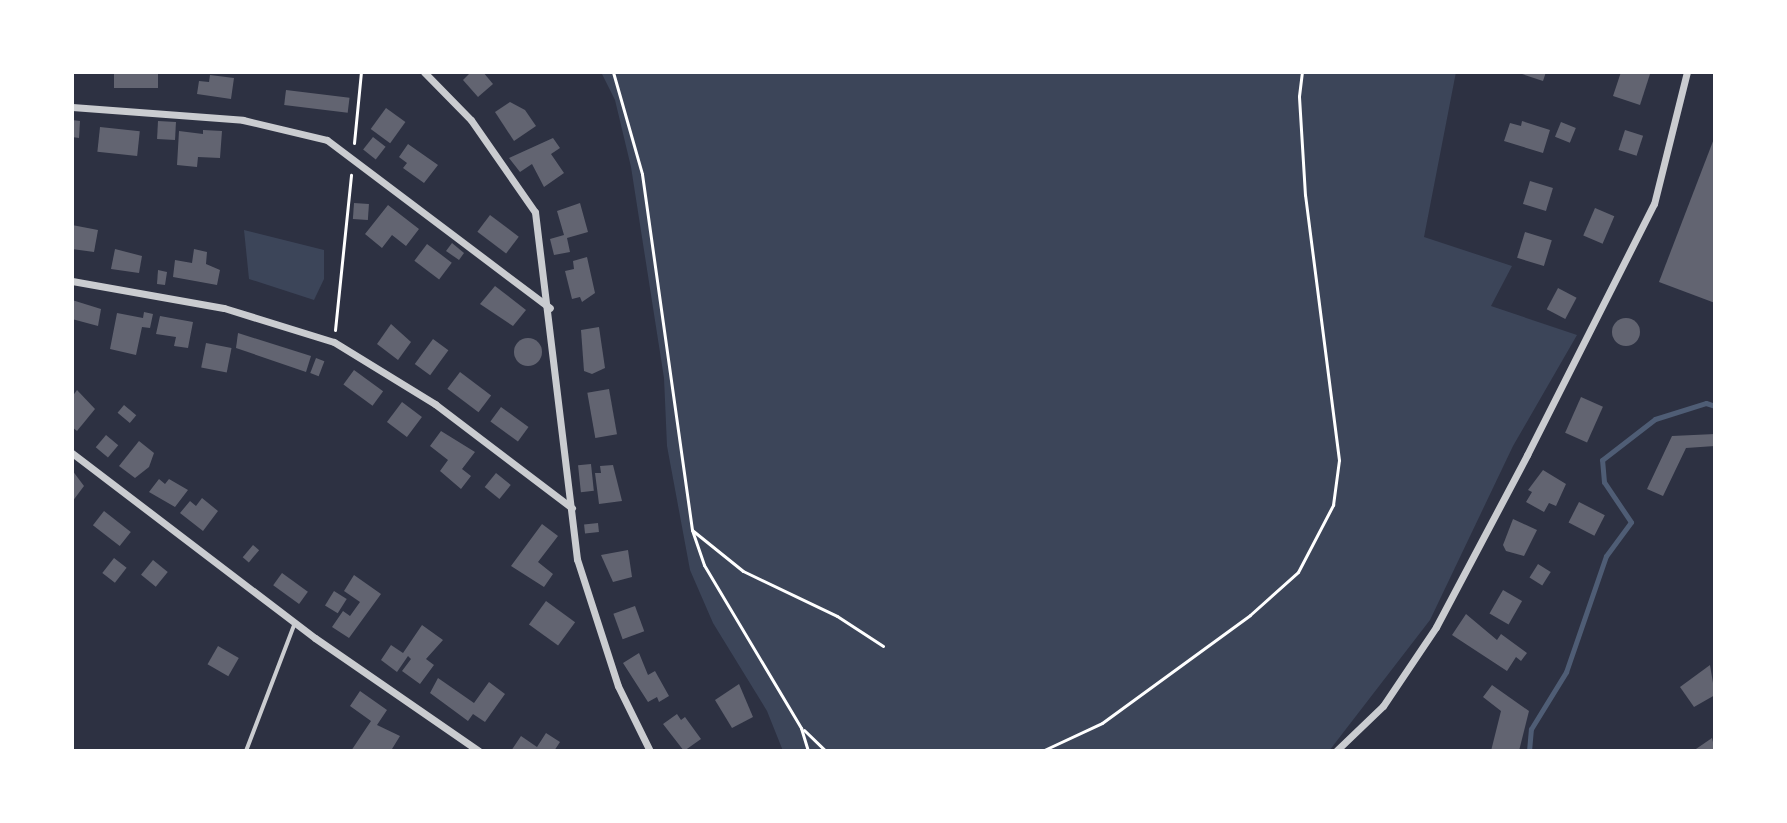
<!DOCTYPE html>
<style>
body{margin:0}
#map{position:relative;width:1787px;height:823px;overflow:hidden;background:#2d3142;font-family:Overpass,sans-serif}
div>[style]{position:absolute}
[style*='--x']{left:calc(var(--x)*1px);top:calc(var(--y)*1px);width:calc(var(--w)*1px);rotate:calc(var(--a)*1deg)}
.green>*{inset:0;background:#3c4559}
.stream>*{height:5px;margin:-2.5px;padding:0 2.5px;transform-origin:2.5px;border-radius:2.5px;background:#4f5d75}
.building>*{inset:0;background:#626471;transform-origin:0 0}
.round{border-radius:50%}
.path>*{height:3px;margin:-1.5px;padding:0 1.5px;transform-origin:1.5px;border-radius:1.5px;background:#fff}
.service>*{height:4px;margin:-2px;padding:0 2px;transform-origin:2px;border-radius:2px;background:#caccd0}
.minor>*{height:7px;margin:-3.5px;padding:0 3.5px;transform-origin:3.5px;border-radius:3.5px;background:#caccd0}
span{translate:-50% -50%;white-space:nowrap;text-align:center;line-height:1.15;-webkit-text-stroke:7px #fff;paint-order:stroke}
.frame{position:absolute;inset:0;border:74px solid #fff;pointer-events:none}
</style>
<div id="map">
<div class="green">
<i style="clip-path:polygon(601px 72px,1456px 72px,1424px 237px,1512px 266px,1491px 306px,1577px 335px,1513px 446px,1430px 620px,1329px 751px,783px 751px,767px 711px,713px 623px,690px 570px,667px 446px,664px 378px,631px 167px,615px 100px)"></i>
<i style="clip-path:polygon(244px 230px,324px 250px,324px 279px,314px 300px,249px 279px)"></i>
</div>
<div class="stream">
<i style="--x:1529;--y:751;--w:22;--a:-85"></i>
<i style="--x:1531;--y:729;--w:67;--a:-58.4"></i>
<i style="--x:1566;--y:672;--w:123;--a:-71"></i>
<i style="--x:1606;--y:556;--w:42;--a:-53.7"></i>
<i style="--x:1631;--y:522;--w:48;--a:-124"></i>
<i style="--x:1604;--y:482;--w:22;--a:-95"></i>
<i style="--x:1602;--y:460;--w:67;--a:-37.7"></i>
<i style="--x:1655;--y:419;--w:53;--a:-17.4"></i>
<i style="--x:1706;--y:403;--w:9;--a:18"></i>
</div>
<div class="building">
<i style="left:114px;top:72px;width:44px;height:16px"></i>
<i style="clip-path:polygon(471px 72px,483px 72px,493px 84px,478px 97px,463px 80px)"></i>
<i style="clip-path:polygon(1516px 72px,1546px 72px,1543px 81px)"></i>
<i style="clip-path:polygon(1621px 72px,1650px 74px,1640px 105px,1613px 96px)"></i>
<i style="clip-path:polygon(210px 75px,234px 78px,231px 99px,197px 94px,199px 81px,209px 82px)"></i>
<i style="left:286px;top:90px;width:64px;height:15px;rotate:7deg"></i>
<i style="clip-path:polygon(510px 102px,525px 110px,536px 126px,514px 141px,495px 112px)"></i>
<i style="left:386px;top:108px;width:24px;height:26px;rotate:36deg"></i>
<i style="clip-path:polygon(72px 120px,80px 121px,79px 138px,72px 137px)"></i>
<i style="left:158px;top:121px;width:18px;height:18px;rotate:3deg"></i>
<i style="clip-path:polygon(1522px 121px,1550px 130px,1543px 153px,1504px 141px,1510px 123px,1521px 126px)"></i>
<i style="left:1561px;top:122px;width:16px;height:16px;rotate:22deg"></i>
<i style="left:100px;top:127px;width:40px;height:25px;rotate:6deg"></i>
<i style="clip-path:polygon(203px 130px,222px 131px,220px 158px,198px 157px,197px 167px,177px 165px,179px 131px,203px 134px)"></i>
<i style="left:1625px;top:130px;width:19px;height:21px;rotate:18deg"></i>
<i style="clip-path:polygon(1715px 136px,1715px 303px,1659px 282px)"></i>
<i style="left:373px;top:137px;width:16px;height:16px;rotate:38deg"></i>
<i style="clip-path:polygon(553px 138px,560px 148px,551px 154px,564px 173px,544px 187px,532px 164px,520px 172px,509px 158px)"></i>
<i style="clip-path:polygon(408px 144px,438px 165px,424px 183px,403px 168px,407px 163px,399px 157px)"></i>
<i style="left:1530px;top:181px;width:24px;height:24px;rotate:17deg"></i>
<i style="left:354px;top:203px;width:15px;height:16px;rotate:4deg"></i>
<i style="clip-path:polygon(580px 203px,588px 232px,567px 238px,570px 252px,554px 255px,550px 239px,564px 235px,557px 211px)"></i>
<i style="clip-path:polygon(388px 205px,419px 229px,406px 246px,392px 235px,382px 248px,365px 234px)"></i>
<i style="left:1595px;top:208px;width:21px;height:30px;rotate:23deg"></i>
<i style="left:490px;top:215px;width:36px;height:21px;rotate:37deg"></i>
<i style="clip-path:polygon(72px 225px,98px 230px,94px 252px,72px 249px)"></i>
<i style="left:1525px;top:232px;width:28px;height:27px;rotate:17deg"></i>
<i style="clip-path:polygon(452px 243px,464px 253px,459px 260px,446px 251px)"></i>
<i style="left:427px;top:244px;width:31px;height:21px;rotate:37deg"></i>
<i style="clip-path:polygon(115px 249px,142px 256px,139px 273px,111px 269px)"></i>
<i style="clip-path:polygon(194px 249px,207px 252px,206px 264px,220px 270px,217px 285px,173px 277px,175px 260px,192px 263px)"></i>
<i style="clip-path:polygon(587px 257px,595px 293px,582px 302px,580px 297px,572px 299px,565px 271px,574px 269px,573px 261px)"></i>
<i style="clip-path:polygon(158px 270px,167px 272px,165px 285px,157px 284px)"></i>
<i style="clip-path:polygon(495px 286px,526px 310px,513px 326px,480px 304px)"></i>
<i style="left:1558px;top:288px;width:21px;height:24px;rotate:28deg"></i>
<i style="clip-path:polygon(72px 300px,101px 309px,98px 326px,72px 319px)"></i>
<i style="clip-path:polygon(144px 312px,153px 314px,150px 328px,142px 327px,136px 355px,110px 349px,117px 313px,143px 318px)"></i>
<i style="clip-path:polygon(160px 316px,193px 322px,188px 348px,174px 346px,176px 337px,156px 334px)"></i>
<i class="round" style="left:1612px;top:318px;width:28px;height:28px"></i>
<i style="clip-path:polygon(391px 324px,411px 342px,398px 360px,377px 344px)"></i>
<i style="clip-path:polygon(599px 327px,605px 368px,592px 374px,584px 371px,581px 330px)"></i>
<i style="clip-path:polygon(238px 333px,311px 356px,306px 372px,236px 348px)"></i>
<i class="round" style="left:514px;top:338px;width:28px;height:28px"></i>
<i style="left:433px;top:339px;width:19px;height:31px;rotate:36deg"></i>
<i style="left:206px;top:343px;width:26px;height:25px;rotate:11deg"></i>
<i style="left:316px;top:358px;width:9px;height:16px;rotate:21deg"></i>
<i style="left:354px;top:370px;width:36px;height:18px;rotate:36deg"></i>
<i style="left:460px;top:372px;width:39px;height:21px;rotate:37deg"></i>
<i style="left:609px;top:389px;width:46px;height:22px;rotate:80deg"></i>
<i style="clip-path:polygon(77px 390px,95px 409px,77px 431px,72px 427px,72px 397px)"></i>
<i style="left:1581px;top:397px;width:24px;height:39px;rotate:24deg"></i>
<i style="left:402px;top:402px;width:25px;height:25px;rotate:37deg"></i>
<i style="left:124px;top:405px;width:16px;height:10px;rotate:40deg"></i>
<i style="left:501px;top:407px;width:34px;height:18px;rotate:36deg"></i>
<i style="clip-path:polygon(441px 431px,475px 452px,462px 469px,471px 476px,461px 489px,440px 471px,448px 460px,430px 446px)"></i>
<i style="clip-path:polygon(1715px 434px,1715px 446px,1686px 448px,1663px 496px,1647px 489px,1672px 436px)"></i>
<i style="left:106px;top:435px;width:16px;height:16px;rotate:40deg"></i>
<i style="clip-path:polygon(139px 441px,154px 453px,149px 467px,135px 478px,119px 466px)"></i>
<i style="left:591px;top:464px;width:27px;height:13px;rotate:84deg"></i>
<i style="clip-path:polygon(613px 465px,622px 501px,599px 504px,595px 473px,601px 473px,600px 466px)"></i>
<i style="clip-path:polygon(72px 470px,84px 486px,72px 502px)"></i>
<i style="clip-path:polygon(1543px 470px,1566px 484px,1556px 506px,1549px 503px,1544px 512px,1526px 502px,1532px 492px,1528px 490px)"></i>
<i style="left:496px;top:473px;width:19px;height:18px;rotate:39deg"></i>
<i style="clip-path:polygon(159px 479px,165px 484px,169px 479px,188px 490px,175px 507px,149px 492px)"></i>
<i style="clip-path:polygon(202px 498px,218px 511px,203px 531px,180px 513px,190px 501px,196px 506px)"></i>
<i style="left:1579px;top:502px;width:29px;height:23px;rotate:27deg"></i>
<i style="left:104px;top:511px;width:34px;height:18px;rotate:38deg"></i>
<i style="clip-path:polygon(1513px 519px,1537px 530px,1524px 556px,1506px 551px,1503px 545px)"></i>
<i style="left:598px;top:523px;width:9px;height:14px;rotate:84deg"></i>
<i style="clip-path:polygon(542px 524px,558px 536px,538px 562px,553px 574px,544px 587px,511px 566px)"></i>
<i style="left:253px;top:545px;width:8px;height:16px;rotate:40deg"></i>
<i style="clip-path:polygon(628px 550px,632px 577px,613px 582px,601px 555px)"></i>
<i style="left:114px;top:558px;width:16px;height:19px;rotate:38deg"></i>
<i style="left:153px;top:560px;width:19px;height:19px;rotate:39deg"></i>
<i style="left:1538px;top:564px;width:15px;height:16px;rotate:32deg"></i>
<i style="left:282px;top:573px;width:32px;height:15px;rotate:36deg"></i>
<i style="clip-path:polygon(354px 575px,381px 594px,349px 638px,332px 627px,343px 611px,350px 616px,360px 602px,344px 591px)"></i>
<i style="left:1503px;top:590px;width:22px;height:27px;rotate:30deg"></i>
<i style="left:334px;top:591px;width:15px;height:17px;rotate:32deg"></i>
<i style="left:546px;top:601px;width:36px;height:29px;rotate:36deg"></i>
<i style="left:635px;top:606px;width:27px;height:23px;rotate:70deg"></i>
<i style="clip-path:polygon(1466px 614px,1497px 640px,1501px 634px,1527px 653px,1521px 661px,1516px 657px,1507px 671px,1452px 635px)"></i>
<i style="clip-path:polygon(422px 625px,443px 640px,426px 659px,434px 665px,420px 684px,402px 671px,411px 659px,408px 656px,397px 672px,381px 660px,391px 645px,403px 653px)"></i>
<i style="left:218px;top:646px;width:24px;height:21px;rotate:30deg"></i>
<i style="clip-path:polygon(639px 653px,648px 675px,655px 671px,669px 696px,659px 702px,657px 697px,648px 702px,623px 663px)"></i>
<i style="clip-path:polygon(1710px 665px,1715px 695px,1694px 707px,1680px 687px)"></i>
<i style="clip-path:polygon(438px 678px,474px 703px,489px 682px,505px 694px,485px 722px,473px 714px,468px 721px,430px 693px)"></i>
<i style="clip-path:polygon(739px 684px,753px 717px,732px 728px,715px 700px)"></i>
<i style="clip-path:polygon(1492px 685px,1529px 711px,1519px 751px,1491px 751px,1501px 711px,1483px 697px)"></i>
<i style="clip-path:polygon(360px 691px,387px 710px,377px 725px,400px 736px,392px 749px,351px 751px,371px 721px,350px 706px)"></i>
<i style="clip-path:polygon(677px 714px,681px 720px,685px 717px,701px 739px,684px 751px,663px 724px)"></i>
<i style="clip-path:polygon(546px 733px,560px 742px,554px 751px,511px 751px,521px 736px,537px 747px)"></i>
<i style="clip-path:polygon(1712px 738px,1715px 751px,1693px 751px)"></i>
</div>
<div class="path">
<i style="--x:613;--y:72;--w:106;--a:74.1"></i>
<i style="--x:642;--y:174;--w:359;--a:82"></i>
<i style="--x:692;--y:530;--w:37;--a:71"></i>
<i style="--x:704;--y:565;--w:190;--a:59.2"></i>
<i style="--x:801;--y:728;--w:24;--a:73"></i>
<i style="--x:354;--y:143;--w:71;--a:-84.4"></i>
<i style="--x:335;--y:330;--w:156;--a:-84.1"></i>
<i style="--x:692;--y:530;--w:65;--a:38.8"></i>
<i style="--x:743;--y:571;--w:104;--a:25.6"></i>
<i style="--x:837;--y:616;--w:55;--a:33.1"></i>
<i style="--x:804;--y:730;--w:30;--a:44"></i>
<i style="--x:1042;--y:751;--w:66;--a:-25"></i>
<i style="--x:1102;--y:723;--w:183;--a:-36.1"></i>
<i style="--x:1250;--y:615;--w:64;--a:-41.9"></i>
<i style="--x:1298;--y:572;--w:76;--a:-62.4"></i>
<i style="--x:1333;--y:505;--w:45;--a:-82.4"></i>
<i style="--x:1339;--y:460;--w:267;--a:-97.3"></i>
<i style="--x:1305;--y:195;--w:99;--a:-93.5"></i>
<i style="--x:1299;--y:96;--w:24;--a:-83"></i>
</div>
<div class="service">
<i style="--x:246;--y:751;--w:137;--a:-69.1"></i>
</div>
<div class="minor">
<i style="--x:424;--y:72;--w:67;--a:45.6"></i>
<i style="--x:471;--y:120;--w:112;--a:55.2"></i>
<i style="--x:535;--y:212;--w:350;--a:83.1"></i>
<i style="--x:577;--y:559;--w:133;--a:72.1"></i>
<i style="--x:618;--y:686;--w:72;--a:63.8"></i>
<i style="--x:72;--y:107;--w:171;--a:4.3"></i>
<i style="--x:243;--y:120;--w:86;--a:13.4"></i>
<i style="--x:327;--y:140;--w:279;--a:37"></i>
<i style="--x:72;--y:281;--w:154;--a:10.1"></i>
<i style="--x:224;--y:308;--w:115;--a:17.2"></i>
<i style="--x:334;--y:342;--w:119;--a:31.5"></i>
<i style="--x:435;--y:404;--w:172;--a:37.2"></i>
<i style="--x:72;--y:453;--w:305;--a:37.3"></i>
<i style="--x:315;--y:638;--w:199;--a:34.6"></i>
<i style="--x:1336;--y:751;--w:65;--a:-43.8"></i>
<i style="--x:1383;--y:706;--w:95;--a:-56.1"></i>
<i style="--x:1436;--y:627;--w:195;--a:-62.1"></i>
<i style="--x:1527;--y:455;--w:281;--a:-63.2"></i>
<i style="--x:1654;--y:204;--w:136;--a:-76"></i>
</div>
<div class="frame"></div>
</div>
